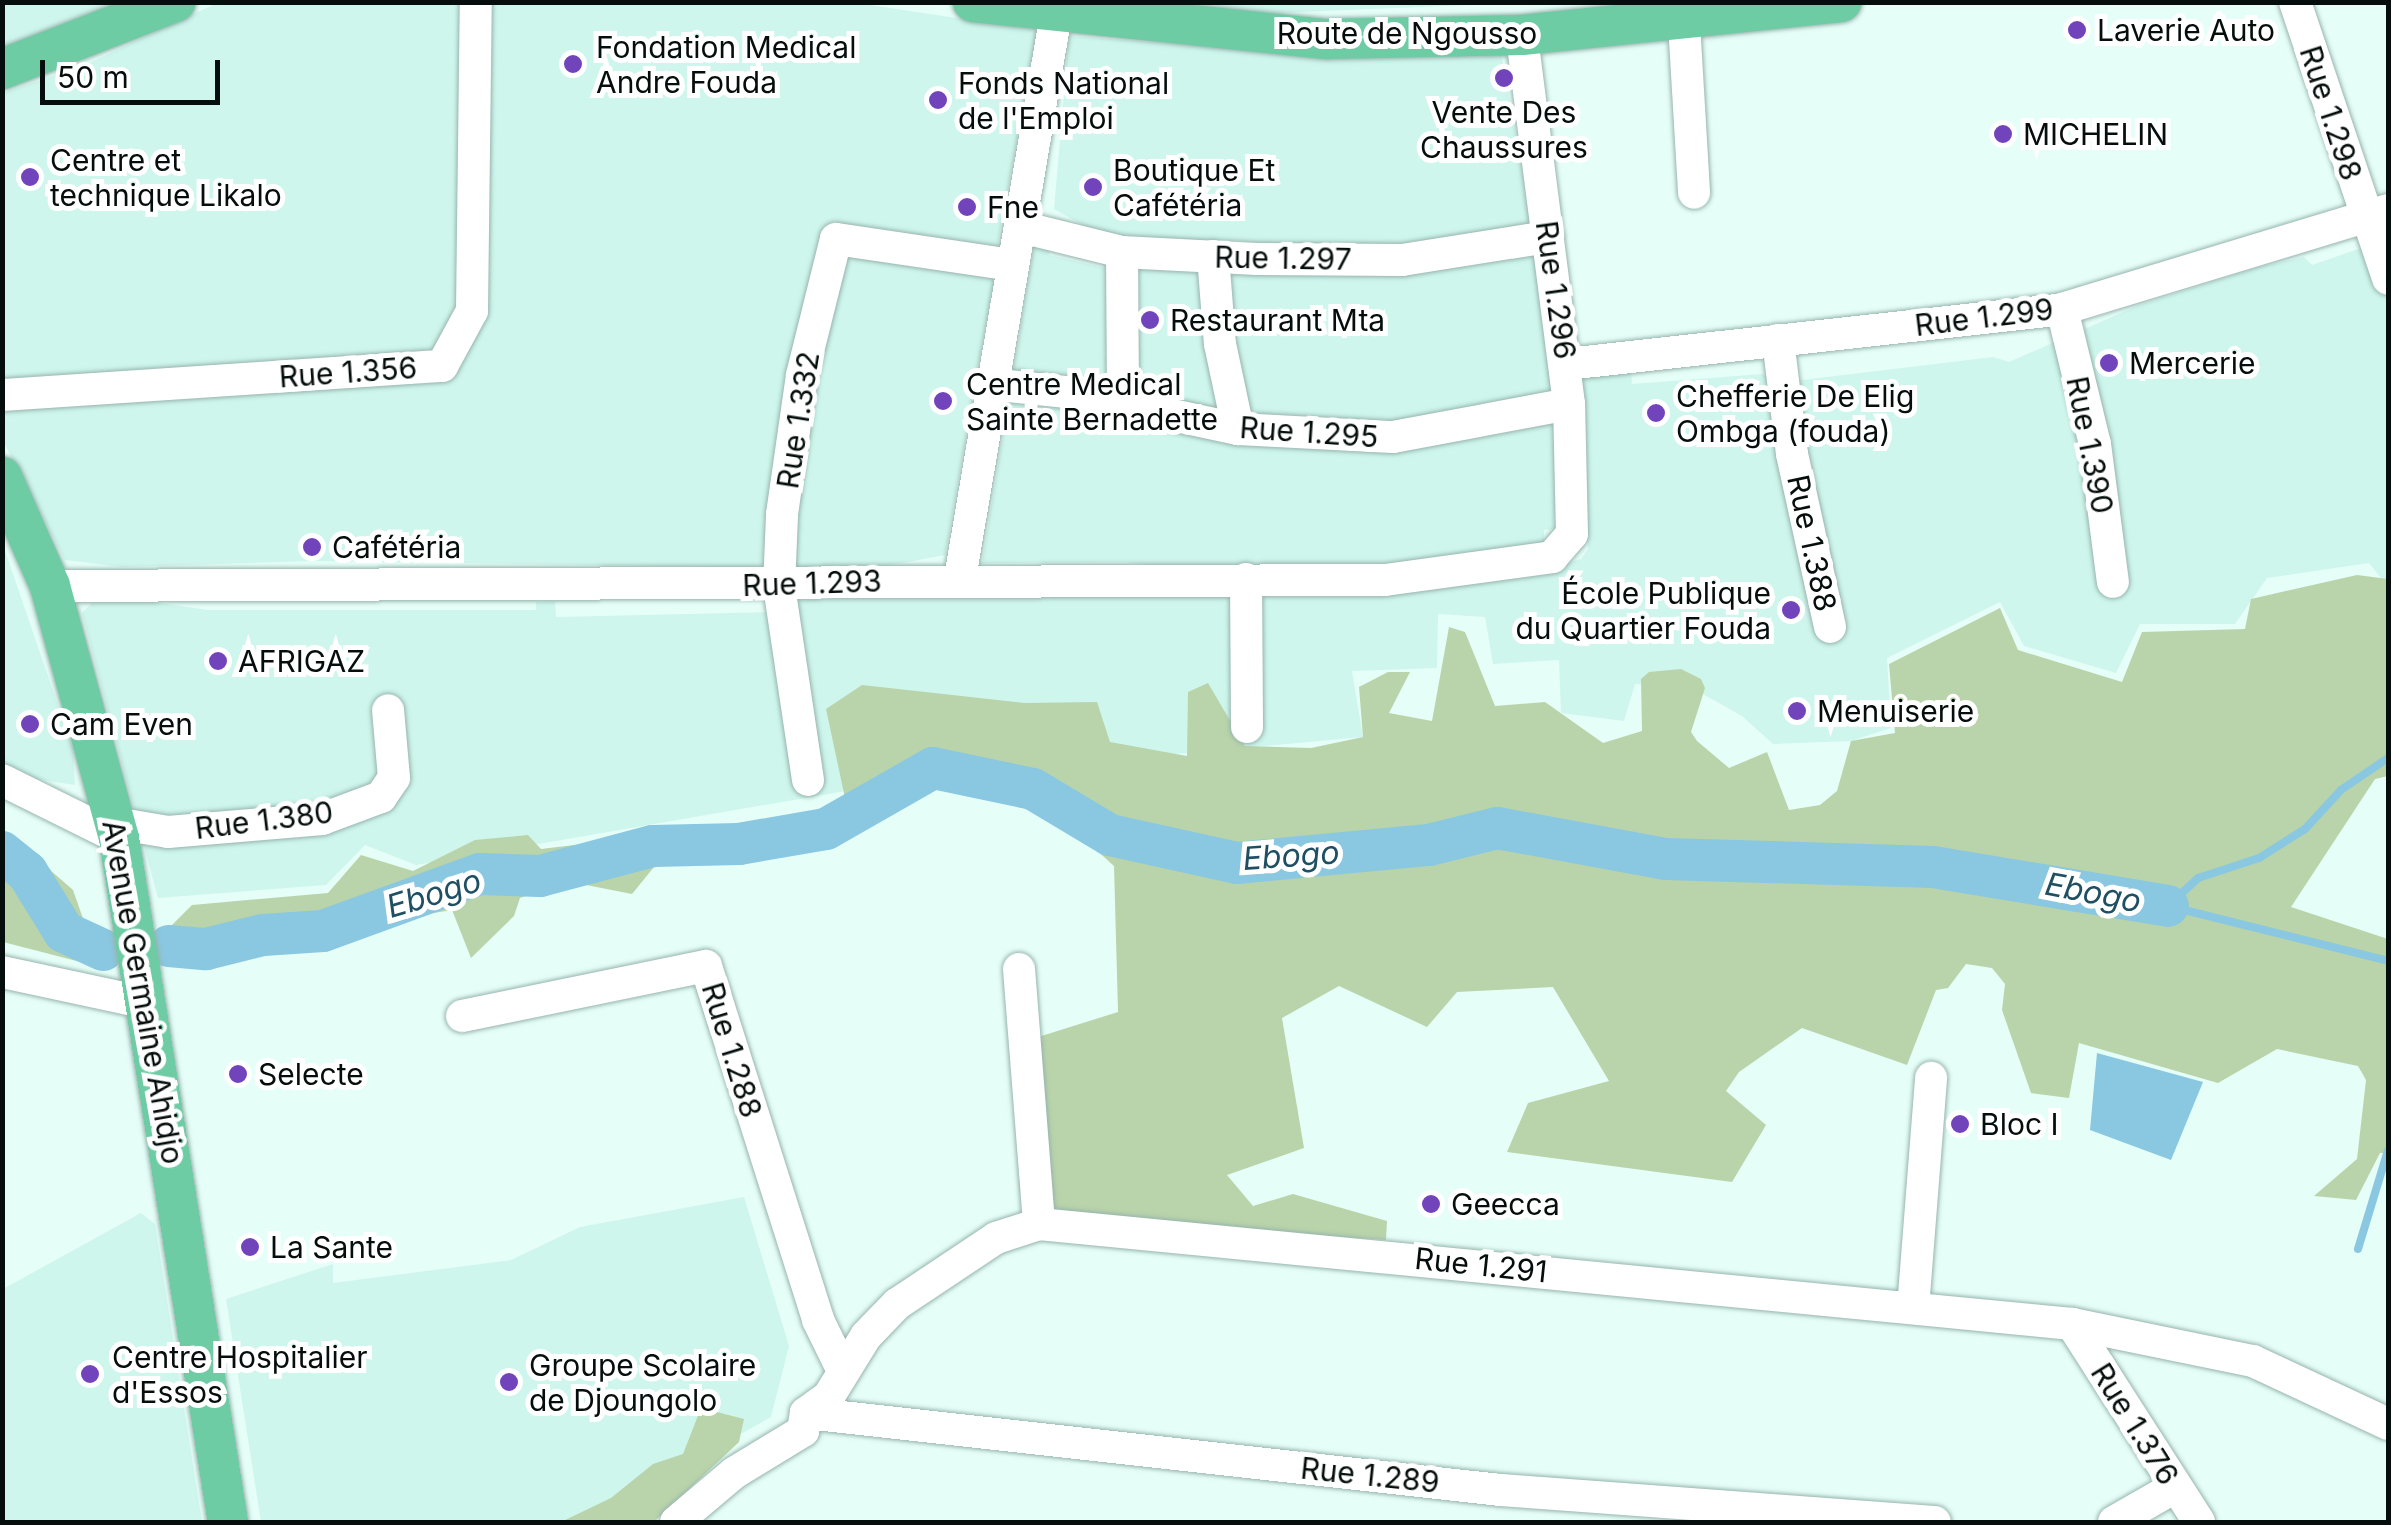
<!DOCTYPE html>
<meta charset="utf-8">
<style>
body{margin:0}
#map{position:relative;width:2391px;height:1525px;overflow:hidden;background:#e5fef8;font-family:Inter,sans-serif}
div>[style]{position:absolute}
[style*='--x']{left:calc(var(--x)*1px);top:calc(var(--y)*1px);width:calc(var(--w)*1px);rotate:calc(var(--a)*1deg)}
.built>*{inset:0;background:#cef6ed}
.green>*{inset:0;background:#b9d4aa}
.water>*{inset:0;background:#8ac7e1}
.stream>*{height:8px;margin:-4px;padding:0 4px;transform-origin:4px;border-radius:4px;background:#8ac7e1}
.river>*{height:42px;margin:-21px;padding:0 21px;transform-origin:21px;border-radius:21px;background:#8ac7e1}
.roads{filter:drop-shadow(0 0 2px #97b4ad) drop-shadow(0 0 2px #97b4ad)}
.minor>*{height:32px;margin:-16px;padding:0 16px;transform-origin:16px;border-radius:16px;background:#fff}
.major>*{height:40px;margin:-20px;padding:0 20px;transform-origin:20px;border-radius:20px;background:#6ecca5}
.dots>*{width:28px;height:28px;translate:-50% -50%;box-sizing:border-box;border:5px solid #fff;border-radius:50%}
span{translate:-50% -50%;white-space:nowrap;text-align:center;line-height:1.15;-webkit-text-stroke:10px #fff;paint-order:stroke}
.poi-label{font-size:30px;color:#050e0c}
.left{translate:0 -50%;text-align:left}
.right{translate:-100% -50%;text-align:right}
.street-label{font-size:30px;color:#050e0c}
.water-label{font-size:32px;color:#1e4f63;font-style:italic}
.frame{position:absolute;inset:0;border:5px solid #050e0c;pointer-events:none}
.scale{position:absolute;left:40px;top:60px;width:180px;height:45px;box-sizing:border-box;border:5px solid #050e0c;border-top:0;padding-left:12px;font-size:30px;line-height:35px;white-space:nowrap;color:#050e0c;-webkit-text-stroke:8px #fff;paint-order:stroke}
</style>
<div id="map">
<div class="built">
<i style="clip-path:polygon(219px 2px,850px 2px,1037px 30px,995px 258px,1000px 296px,991px 295px,985px 327px,945px 555px,870px 569px,311px 561px,122px 567px,65px 560px,3px 441px,3px 93px,85px 65px)"></i>
<i style="clip-path:polygon(3px 3px,130px 3px,3px 51px)"></i>
<i style="clip-path:polygon(1081px 3px,1516px 3px,1276px 13px)"></i>
<i style="clip-path:polygon(1069px 36px,1285px 52px,1500px 47px,1533px 229px,1382px 248px,1308px 249px,1237px 240px,1148px 245px,1086px 227px,1054px 209px)"></i>
<i style="clip-path:polygon(2388px 206px,2388px 587px,2369px 563px,2267px 578px,2235px 624px,2140px 624px,2116px 673px,2024px 646px,2000px 602px,1887px 658px,1891px 728px,1851px 741px,1773px 744px,1742px 716px,1692px 688px,1635px 684px,1624px 721px,1561px 713px,1559px 660px,1493px 664px,1485px 617px,1438px 614px,1437px 668px,1352px 671px,1363px 737px,1108px 760px,1039px 709px,863px 788px,416px 865px,365px 845px,326px 885px,158px 898px,82px 613px,93px 602px,119px 597px,208px 610px,536px 610px,536px 602px,555px 601px,556px 617px,772px 612px,791px 599px,1515px 576px,1581px 559px,1588px 549px,1579px 381px,1586px 375px,1631px 372px,1632px 384px,1763px 374px,1786px 382px,1993px 357px,2009px 362px,2139px 305px,2259px 267px,2304px 257px,2312px 265px,2370px 245px)"></i>
<i style="clip-path:polygon(1035px 242px,1050px 244px,1049px 255px,1105px 268px,1219px 270px,1535px 255px,1565px 391px,1557px 528px,1544px 530px,1544px 544px,1460px 562px,1204px 570px,1124px 562px,982px 563px)"></i>
<i style="clip-path:polygon(2px 542px,73px 749px,75px 785px,3px 774px)"></i>
<i style="clip-path:polygon(744px 1197px,789px 1346px,771px 1417px,719px 1446px,627px 1522px,261px 1522px,226px 1299px,333px 1264px,333px 1283px,511px 1260px,580px 1227px)"></i>
<i style="clip-path:polygon(141px 1213px,155px 1224px,202px 1522px,3px 1522px,3px 1289px)"></i>
</div>
<div class="green">
<i style="clip-path:polygon(2357px 575px,2388px 579px,2388px 776px,2375px 779px,2291px 907px,2388px 939px,2388px 1153px,2380px 1153px,2356px 1200px,2314px 1196px,2357px 1159px,2366px 1080px,2358px 1066px,2277px 1049px,2218px 1083px,2079px 1043px,2069px 1098px,2031px 1093px,2002px 1010px,2005px 984px,1992px 968px,1966px 964px,1948px 988px,1936px 990px,1907px 1065px,1802px 1028px,1739px 1072px,1726px 1091px,1766px 1125px,1732px 1182px,1507px 1152px,1528px 1103px,1609px 1081px,1553px 987px,1457px 992px,1427px 1027px,1339px 986px,1282px 1018px,1304px 1148px,1227px 1175px,1253px 1206px,1293px 1194px,1387px 1221px,1386px 1240px,1042px 1217px,1020px 1193px,1019px 1182px,1035px 1038px,1118px 1012px,1114px 866px,1062px 819px,933px 776px,837px 838px,789px 853px,663px 856px,632px 894px,566px 881px,520px 898px,514px 916px,471px 958px,452px 910px,306px 934px,231px 956px,170px 927px,192px 905px,328px 893px,361px 855px,413px 871px,475px 840px,528px 835px,541px 849px,815px 816px,845px 798px,826px 709px,862px 685px,1024px 703px,1097px 702px,1110px 742px,1187px 756px,1188px 692px,1208px 683px,1245px 746px,1311px 748px,1363px 737px,1359px 687px,1388px 672px,1410px 672px,1389px 713px,1432px 721px,1449px 627px,1465px 632px,1495px 706px,1545px 702px,1603px 743px,1642px 731px,1641px 679px,1649px 672px,1681px 669px,1701px 679px,1705px 688px,1691px 732px,1697px 741px,1729px 768px,1767px 752px,1789px 810px,1820px 805px,1837px 791px,1851px 741px,1895px 733px,1889px 664px,2000px 608px,2018px 650px,2122px 682px,2142px 632px,2245px 629px,2251px 599px)"></i>
<i style="clip-path:polygon(3px 829px,73px 890px,100px 967px,3px 942px)"></i>
<i style="clip-path:polygon(701px 1408px,744px 1419px,739px 1442px,654px 1522px,561px 1522px,611px 1498px,653px 1464px,683px 1454px)"></i>
</div>
<div class="water">
<i style="clip-path:polygon(2097px 1053px,2203px 1082px,2171px 1160px,2090px 1130px)"></i>
</div>
<div class="stream">
<i style="--x:2388;--y:758;--w:57;--a:145.8"></i>
<i style="--x:2341;--y:790;--w:53;--a:132.7"></i>
<i style="--x:2305;--y:829;--w:54;--a:147.8"></i>
<i style="--x:2259;--y:858;--w:64;--a:161.8"></i>
<i style="--x:2198;--y:878;--w:41;--a:137"></i>
<i style="--x:2168;--y:906;--w:227;--a:14"></i>
<i style="--x:2358;--y:1249;--w:103;--a:-73.1"></i>
</div>
<div class="river">
<i style="--x:2;--y:852;--w:32;--a:39"></i>
<i style="--x:27;--y:872;--w:70;--a:58.3"></i>
<i style="--x:64;--y:932;--w:43;--a:24.8"></i>
<i style="--x:169;--y:946;--w:37;--a:5"></i>
<i style="--x:206;--y:949;--w:59;--a:-13.8"></i>
<i style="--x:263;--y:935;--w:60;--a:-3.8"></i>
<i style="--x:323;--y:931;--w:167;--a:-20"></i>
<i style="--x:480;--y:874;--w:60;--a:1.9"></i>
<i style="--x:540;--y:876;--w:117;--a:-14.9"></i>
<i style="--x:653;--y:846;--w:86;--a:-1.3"></i>
<i style="--x:739;--y:844;--w:88;--a:-9.8"></i>
<i style="--x:826;--y:829;--w:123;--a:-29.7"></i>
<i style="--x:933;--y:768;--w:102;--a:11.9"></i>
<i style="--x:1033;--y:789;--w:90;--a:30.9"></i>
<i style="--x:1110;--y:835;--w:130;--a:12.4"></i>
<i style="--x:1237;--y:863;--w:193;--a:-5.4"></i>
<i style="--x:1429;--y:845;--w:70;--a:-14"></i>
<i style="--x:1497;--y:828;--w:172;--a:10.4"></i>
<i style="--x:1666;--y:859;--w:267;--a:1.7"></i>
<i style="--x:1933;--y:867;--w:238;--a:9.4"></i>
</div>
<div class="roads">
<div class="minor">
<i style="--x:2295;--y:2;--w:292;--a:71.4"></i>
<i style="--x:1684;--y:23;--w:170;--a:86.6"></i>
<i style="--x:1021;--y:227;--w:104;--a:13.9"></i>
<i style="--x:1122;--y:252;--w:135;--a:3"></i>
<i style="--x:1257;--y:259;--w:145;--a:0.4"></i>
<i style="--x:1402;--y:260;--w:148;--a:-9"></i>
<i style="--x:1122;--y:252;--w:154;--a:89.6"></i>
<i style="--x:1213;--y:256;--w:88;--a:85.5"></i>
<i style="--x:1220;--y:344;--w:87;--a:78"></i>
<i style="--x:2062;--y:309;--w:139;--a:76.3"></i>
<i style="--x:2095;--y:444;--w:139;--a:82.6"></i>
<i style="--x:1778;--y:340;--w:115;--a:83"></i>
<i style="--x:1792;--y:454;--w:177;--a:77.6"></i>
<i style="--x:1567;--y:364;--w:498;--a:-6.3"></i>
<i style="--x:2062;--y:309;--w:341;--a:-16.9"></i>
<i style="--x:989;--y:384;--w:76;--a:6"></i>
<i style="--x:1065;--y:392;--w:177;--a:12.1"></i>
<i style="--x:1238;--y:429;--w:155;--a:3"></i>
<i style="--x:1393;--y:437;--w:179;--a:-10.6"></i>
<i style="--x:2;--y:395;--w:441;--a:-3.8"></i>
<i style="--x:442;--y:366;--w:63;--a:-61.4"></i>
<i style="--x:472;--y:311;--w:309;--a:-89.3"></i>
<i style="--x:960;--y:578;--w:572;--a:-80.34"></i>
<i style="--x:1246;--y:579;--w:148;--a:89.6"></i>
<i style="--x:50;--y:586;--w:1335;--a:-0.26"></i>
<i style="--x:1385;--y:580;--w:169;--a:-7.8"></i>
<i style="--x:1552;--y:557;--w:30;--a:-49"></i>
<i style="--x:1572;--y:534;--w:130;--a:-91.3"></i>
<i style="--x:1569;--y:404;--w:372;--a:-97.3"></i>
<i style="--x:2;--y:780;--w:131;--a:26.4"></i>
<i style="--x:808;--y:780;--w:195;--a:-98.5"></i>
<i style="--x:779;--y:587;--w:73;--a:-87.6"></i>
<i style="--x:782;--y:514;--w:140;--a:-81.8"></i>
<i style="--x:802;--y:375;--w:140;--a:-76"></i>
<i style="--x:836;--y:239;--w:179;--a:8.4"></i>
<i style="--x:115;--y:823;--w:54;--a:9.6"></i>
<i style="--x:168;--y:832;--w:155;--a:-4.8"></i>
<i style="--x:322;--y:819;--w:63;--a:-20.4"></i>
<i style="--x:381;--y:797;--w:23;--a:-56"></i>
<i style="--x:394;--y:778;--w:68;--a:-95"></i>
<i style="--x:1019;--y:969;--w:256;--a:85.5"></i>
<i style="--x:2;--y:972;--w:147;--a:12.1"></i>
<i style="--x:462;--y:1016;--w:249;--a:-11.6"></i>
<i style="--x:706;--y:966;--w:371;--a:72.4"></i>
<i style="--x:818;--y:1320;--w:55;--a:63.9"></i>
<i style="--x:1913;--y:1308;--w:231;--a:-85.5"></i>
<i style="--x:2072;--y:1324;--w:235;--a:57.3"></i>
<i style="--x:806;--y:1413;--w:698;--a:6.33"></i>
<i style="--x:1500;--y:1490;--w:436;--a:4.2"></i>
<i style="--x:676;--y:1522;--w:76;--a:-40.2"></i>
<i style="--x:734;--y:1473;--w:81;--a:-31.3"></i>
<i style="--x:803;--y:1431;--w:18;--a:-81"></i>
<i style="--x:806;--y:1413;--w:29;--a:-36"></i>
<i style="--x:829;--y:1396;--w:70;--a:-58.3"></i>
<i style="--x:866;--y:1336;--w:45;--a:-45.9"></i>
<i style="--x:897;--y:1304;--w:119;--a:-33.7"></i>
<i style="--x:996;--y:1238;--w:45;--a:-18"></i>
<i style="--x:1039;--y:1224;--w:1038;--a:5.53"></i>
<i style="--x:2072;--y:1324;--w:185;--a:11.6"></i>
<i style="--x:2253;--y:1361;--w:149;--a:25"></i>
<i style="--x:2114;--y:1522;--w:70;--a:-29.8"></i>
</div>
<div class="major">
<i style="--x:973;--y:2;--w:357;--a:6"></i>
<i style="--x:1328;--y:39;--w:194;--a:-1.2"></i>
<i style="--x:1522;--y:35;--w:321;--a:-5.9"></i>
<i style="--x:2;--y:69;--w:186;--a:-21.2"></i>
<i style="--x:2;--y:477;--w:119;--a:66.2"></i>
<i style="--x:50;--y:586;--w:261;--a:74.7"></i>
<i style="--x:119;--y:838;--w:693;--a:80.95"></i>
</div>
</div>
<div class="dots">
<i style="left:2077px;top:30px;background:#7244bc"></i>
<i style="left:573px;top:64px;background:#7244bc"></i>
<i style="left:1504px;top:78px;background:#7244bc"></i>
<i style="left:938px;top:100px;background:#7244bc"></i>
<i style="left:2003px;top:134px;background:#7244bc"></i>
<i style="left:30px;top:177px;background:#7244bc"></i>
<i style="left:1093px;top:187px;background:#7244bc"></i>
<i style="left:967px;top:207px;background:#7244bc"></i>
<i style="left:1150px;top:320px;background:#7244bc"></i>
<i style="left:2109px;top:363px;background:#7244bc"></i>
<i style="left:943px;top:401px;background:#7244bc"></i>
<i style="left:1656px;top:413px;background:#7244bc"></i>
<i style="left:312px;top:547px;background:#7244bc"></i>
<i style="left:1791px;top:610px;background:#7244bc"></i>
<i style="left:218px;top:661px;background:#7244bc"></i>
<i style="left:1797px;top:711px;background:#7244bc"></i>
<i style="left:30px;top:724px;background:#7244bc"></i>
<i style="left:238px;top:1074px;background:#7244bc"></i>
<i style="left:1960px;top:1124px;background:#7244bc"></i>
<i style="left:1431px;top:1204px;background:#7244bc"></i>
<i style="left:250px;top:1247px;background:#7244bc"></i>
<i style="left:90px;top:1374px;background:#7244bc"></i>
<i style="left:509px;top:1382px;background:#7244bc"></i>
</div>
<div class="poi-label">
<span class="left" style="left:2097px;top:30px">Laverie Auto</span>
<span class="left" style="left:596px;top:64px">Fondation Medical<br>Andre Fouda</span>
<span class="left" style="left:958px;top:100px">Fonds National<br>de l'Emploi</span>
<span style="left:1504px;top:129px">Vente Des<br>Chaussures</span>
<span class="left" style="left:2023px;top:134px">MICHELIN</span>
<span class="left" style="left:50px;top:177px">Centre et<br>technique Likalo</span>
<span class="left" style="left:1113px;top:187px">Boutique Et<br>Cafétéria</span>
<span class="left" style="left:987px;top:207px">Fne</span>
<span class="left" style="left:1170px;top:320px">Restaurant Mta</span>
<span class="left" style="left:2129px;top:363px">Mercerie</span>
<span class="left" style="left:966px;top:401px">Centre Medical<br>Sainte Bernadette</span>
<span class="left" style="left:1676px;top:413px">Chefferie De Elig<br>Ombga (fouda)</span>
<span class="left" style="left:332px;top:547px">Cafétéria</span>
<span class="right" style="left:1771px;top:610px">École Publique<br>du Quartier Fouda</span>
<span class="left" style="left:238px;top:661px">AFRIGAZ</span>
<span class="left" style="left:1817px;top:711px">Menuiserie</span>
<span class="left" style="left:50px;top:724px">Cam Even</span>
<span class="left" style="left:258px;top:1074px">Selecte</span>
<span class="left" style="left:1980px;top:1124px">Bloc I</span>
<span class="left" style="left:1451px;top:1204px">Geecca</span>
<span class="left" style="left:270px;top:1247px">La Sante</span>
<span class="left" style="left:112px;top:1374px">Centre Hospitalier<br>d'Essos</span>
<span class="left" style="left:529px;top:1382px">Groupe Scolaire<br>de Djoungolo</span>
</div>
<div class="street-label">
<span style="left:1407px;top:33px">Route de Ngousso</span>
<span style="left:2331px;top:113px;rotate:72deg">Rue 1.298</span>
<span style="left:1283px;top:258px;rotate:1deg">Rue 1.297</span>
<span style="left:1556px;top:290px;rotate:82deg">Rue 1.296</span>
<span style="left:1984px;top:317px;rotate:-7deg">Rue 1.299</span>
<span style="left:348px;top:372px;rotate:-4deg">Rue 1.356</span>
<span style="left:798px;top:420px;rotate:-81deg">Rue 1.332</span>
<span style="left:1309px;top:432px;rotate:4deg">Rue 1.295</span>
<span style="left:2090px;top:445px;rotate:79deg">Rue 1.390</span>
<span style="left:1812px;top:543px;rotate:78deg">Rue 1.388</span>
<span style="left:812px;top:583px;rotate:-2deg">Rue 1.293</span>
<span style="left:264px;top:820px;rotate:-7deg">Rue 1.380</span>
<span style="left:143px;top:992px;rotate:80deg">Avenue Germaine Ahidjo</span>
<span style="left:732px;top:1050px;rotate:73deg">Rue 1.288</span>
<span style="left:1481px;top:1265px;rotate:6deg">Rue 1.291</span>
<span style="left:2135px;top:1424px;rotate:58deg">Rue 1.376</span>
<span style="left:1370px;top:1475px;rotate:6deg">Rue 1.289</span>
</div>
<div class="water-label">
<span style="left:1291px;top:856px;rotate:-4deg">Ebogo</span>
<span style="left:2093px;top:893px;rotate:11deg">Ebogo</span>
<span style="left:434px;top:894px;rotate:-17deg">Ebogo</span>
</div>
<div class="frame"></div>
<div class="scale">50 m</div>
</div>
